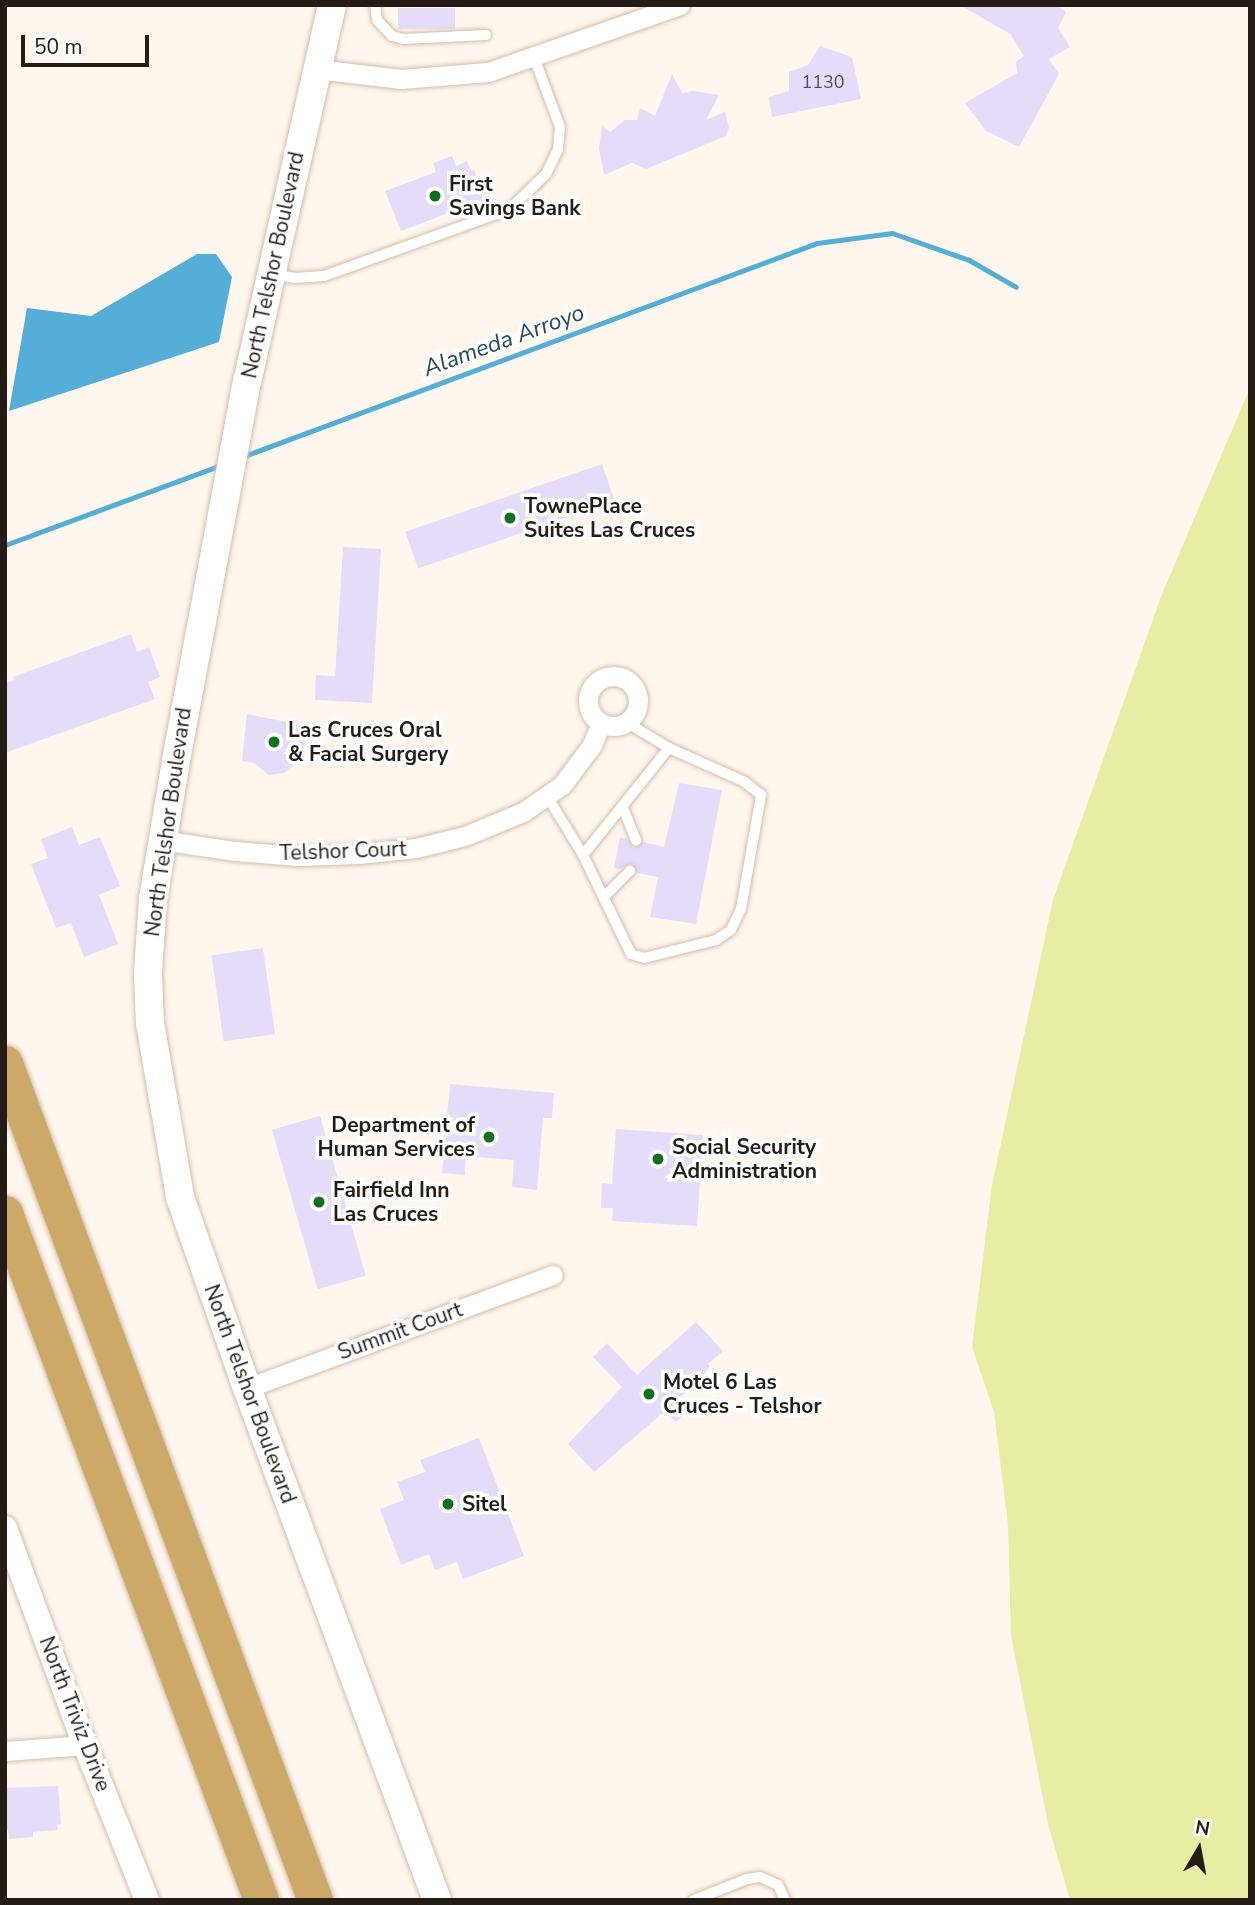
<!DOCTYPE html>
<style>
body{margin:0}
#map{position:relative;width:1255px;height:1905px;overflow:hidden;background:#fff6ee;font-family:"Nunito Sans",sans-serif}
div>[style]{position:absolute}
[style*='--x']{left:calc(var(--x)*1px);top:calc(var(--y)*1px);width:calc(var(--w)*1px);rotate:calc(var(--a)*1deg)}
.green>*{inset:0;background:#e7eda3}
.water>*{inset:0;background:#55aed8}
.stream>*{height:5px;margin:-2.5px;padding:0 2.5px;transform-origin:2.5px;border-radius:2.5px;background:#55aed8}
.building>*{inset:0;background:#e5dcfa;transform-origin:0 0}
.roads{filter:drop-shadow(0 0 2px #d2beab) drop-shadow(0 0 2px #d2beab)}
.service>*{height:10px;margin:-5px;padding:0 5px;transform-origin:5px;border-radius:5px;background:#fff}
.minor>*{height:19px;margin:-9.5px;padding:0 9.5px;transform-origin:9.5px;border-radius:9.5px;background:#fff}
.minor>.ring{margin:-9.5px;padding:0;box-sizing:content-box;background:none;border:19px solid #fff;border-radius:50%}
.tertiary>*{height:24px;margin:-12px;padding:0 12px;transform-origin:12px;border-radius:12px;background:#fff}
.secondary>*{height:28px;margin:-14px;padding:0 14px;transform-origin:14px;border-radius:14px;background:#fff}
.motorway>*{height:35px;margin:-17.5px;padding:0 17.5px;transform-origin:17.5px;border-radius:17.5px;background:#cda967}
.dots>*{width:19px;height:19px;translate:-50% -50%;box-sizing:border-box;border:4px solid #fff;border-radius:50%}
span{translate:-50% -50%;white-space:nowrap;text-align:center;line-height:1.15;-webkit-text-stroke:7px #fff;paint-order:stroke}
.number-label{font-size:18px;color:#544d4f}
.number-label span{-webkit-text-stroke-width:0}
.poi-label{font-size:21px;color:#241d16;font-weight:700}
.left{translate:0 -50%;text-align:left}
.right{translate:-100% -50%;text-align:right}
.street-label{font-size:21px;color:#241d16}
.water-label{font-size:23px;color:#23495c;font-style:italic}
.frame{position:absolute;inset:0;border:7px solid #241d16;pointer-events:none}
.north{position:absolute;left:1164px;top:1814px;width:70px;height:70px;-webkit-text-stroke:5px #fff;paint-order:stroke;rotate:10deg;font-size:19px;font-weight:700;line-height:28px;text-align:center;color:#241d16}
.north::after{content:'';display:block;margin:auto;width:24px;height:32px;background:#241d16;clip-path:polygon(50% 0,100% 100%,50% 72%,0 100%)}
.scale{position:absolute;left:21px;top:35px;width:128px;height:32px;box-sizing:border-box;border:4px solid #241d16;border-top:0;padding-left:9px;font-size:21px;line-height:24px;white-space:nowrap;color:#241d16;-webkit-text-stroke:5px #fff;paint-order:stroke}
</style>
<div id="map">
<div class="green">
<i style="clip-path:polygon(1250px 388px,1250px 1900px,1070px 1900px,1048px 1824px,1011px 1636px,1008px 1525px,994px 1412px,972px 1347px,992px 1185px,1053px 900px,1162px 594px)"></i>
</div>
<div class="water">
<i style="clip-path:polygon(197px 254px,216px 254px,232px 277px,219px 342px,9px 411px,27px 308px,91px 316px)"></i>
</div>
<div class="stream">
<i style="--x:244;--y:456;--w:611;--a:-20.39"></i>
<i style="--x:817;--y:243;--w:76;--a:-7.6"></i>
<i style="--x:892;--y:233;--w:82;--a:19.3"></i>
<i style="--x:969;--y:260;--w:54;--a:29.9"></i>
<i style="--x:5;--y:545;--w:230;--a:-20.3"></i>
</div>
<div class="building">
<i style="clip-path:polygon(960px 5px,1056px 5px,1066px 12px,1058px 28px,1070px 47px,1049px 59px,1059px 74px,1019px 147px,986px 131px,965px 103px,1017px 73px,1016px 62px,1024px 56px,1010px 34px)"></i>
<i style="left:398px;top:8px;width:57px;height:21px"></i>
<i style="clip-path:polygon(820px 46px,852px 57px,861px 99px,772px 117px,769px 97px,789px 91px,789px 72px,808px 65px)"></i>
<i style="clip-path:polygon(672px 74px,682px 93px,693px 91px,719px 95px,706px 120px,725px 112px,729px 128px,726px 136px,646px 169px,632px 163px,604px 175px,599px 148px,602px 126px,610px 132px,625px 120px,637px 120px,640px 108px,655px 116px)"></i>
<i style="clip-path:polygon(452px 156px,456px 166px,467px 161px,471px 171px,474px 170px,485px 201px,477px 204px,480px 212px,462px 218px,459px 209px,401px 231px,385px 191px,436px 172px,433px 163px)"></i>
<i style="left:602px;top:464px;width:39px;height:208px;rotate:71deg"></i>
<i style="clip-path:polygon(343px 547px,381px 549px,372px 703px,315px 700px,316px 675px,335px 676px)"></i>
<i style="clip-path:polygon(131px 634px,137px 652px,149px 647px,160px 677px,148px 682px,155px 699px,5px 753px,5px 683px,14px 680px,13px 677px)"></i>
<i style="clip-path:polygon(247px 714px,308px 726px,301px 758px,295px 765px,284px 773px,269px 775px,254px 763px,242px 761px)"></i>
<i style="clip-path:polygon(679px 783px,722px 790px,696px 924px,650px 917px,658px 877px,637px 873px,631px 864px,621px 869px,614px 868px,620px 837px,627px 839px,634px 848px,643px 842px,664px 847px)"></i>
<i style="clip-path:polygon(72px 827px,79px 845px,100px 837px,120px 886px,99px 895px,118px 944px,84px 957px,71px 923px,56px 928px,31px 864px,48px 858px,41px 839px)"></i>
<i style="left:263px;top:948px;width:87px;height:52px;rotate:82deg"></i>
<i style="clip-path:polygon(450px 1084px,554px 1093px,552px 1118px,543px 1118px,537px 1190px,512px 1187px,514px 1160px,466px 1156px,465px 1175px,442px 1173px)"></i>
<i style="left:320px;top:1116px;width:166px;height:50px;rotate:74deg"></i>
<i style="clip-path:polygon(616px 1129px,703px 1135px,697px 1226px,612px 1221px,613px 1208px,601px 1208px,602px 1183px,612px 1184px)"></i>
<i style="clip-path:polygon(696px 1322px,723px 1351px,708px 1364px,710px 1366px,704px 1375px,676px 1401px,687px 1411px,676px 1422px,665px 1411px,594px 1472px,568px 1444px,622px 1387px,593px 1357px,607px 1343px,637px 1375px)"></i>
<i style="clip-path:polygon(479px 1438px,524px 1556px,463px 1579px,457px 1562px,435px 1570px,429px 1554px,401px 1565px,380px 1509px,404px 1500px,397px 1482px,425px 1472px,420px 1460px)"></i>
<i style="clip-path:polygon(58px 1786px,61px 1824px,57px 1825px,58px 1830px,33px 1832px,33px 1837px,9px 1839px,8px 1830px,5px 1830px,5px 1788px)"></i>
</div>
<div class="roads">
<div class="service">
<i style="--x:375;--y:5;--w:15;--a:82"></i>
<i style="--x:377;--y:20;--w:22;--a:47"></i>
<i style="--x:392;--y:36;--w:12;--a:14"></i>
<i style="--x:404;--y:39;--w:82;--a:-2.8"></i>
<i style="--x:274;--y:274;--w:21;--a:11"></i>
<i style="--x:295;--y:278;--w:29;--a:-4"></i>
<i style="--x:324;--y:276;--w:198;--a:-19.8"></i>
<i style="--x:510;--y:209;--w:50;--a:-44.2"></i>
<i style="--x:546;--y:174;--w:28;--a:-64"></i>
<i style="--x:558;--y:149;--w:22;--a:-85"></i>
<i style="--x:560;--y:127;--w:75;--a:-110.4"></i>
<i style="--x:547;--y:796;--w:69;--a:58.6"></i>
<i style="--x:583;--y:855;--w:110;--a:64.1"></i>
<i style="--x:631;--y:954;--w:14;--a:17"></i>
<i style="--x:644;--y:958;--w:74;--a:-14"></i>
<i style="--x:716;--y:940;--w:18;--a:-34"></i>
<i style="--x:731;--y:930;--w:23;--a:-65"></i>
<i style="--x:741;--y:909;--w:116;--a:-80"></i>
<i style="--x:761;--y:795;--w:21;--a:-141"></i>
<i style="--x:745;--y:782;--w:83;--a:-155.9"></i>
<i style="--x:669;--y:748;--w:50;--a:-148.8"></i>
<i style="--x:623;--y:808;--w:35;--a:68"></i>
<i style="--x:583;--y:855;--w:137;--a:-51.2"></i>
<i style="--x:604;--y:897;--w:37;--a:-45"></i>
<i style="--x:694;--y:1900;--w:57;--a:-21.6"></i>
<i style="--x:747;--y:1879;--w:13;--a:-9"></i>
<i style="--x:760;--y:1877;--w:20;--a:24"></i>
<i style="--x:778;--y:1885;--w:17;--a:65"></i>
</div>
<div class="minor">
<i style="--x:316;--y:69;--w:86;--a:6.7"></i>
<i style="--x:401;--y:79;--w:87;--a:-4.6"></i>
<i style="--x:488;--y:72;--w:203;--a:-19.2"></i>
<i class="ring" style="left:588px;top:676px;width:31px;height:31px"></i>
<i style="--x:161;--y:840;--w:75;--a:8.5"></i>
<i style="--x:235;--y:851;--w:63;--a:4.5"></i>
<i style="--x:298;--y:856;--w:61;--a:-1.9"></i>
<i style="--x:359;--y:854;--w:57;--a:-6"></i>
<i style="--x:416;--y:848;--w:50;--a:-13.8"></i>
<i style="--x:465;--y:836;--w:63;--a:-22.5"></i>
<i style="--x:523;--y:812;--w:47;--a:-34.7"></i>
<i style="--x:562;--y:785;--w:50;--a:-53.1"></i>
<i style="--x:592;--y:745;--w:24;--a:-68"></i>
<i style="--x:247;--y:1388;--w:326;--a:-20.3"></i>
<i style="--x:5;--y:1751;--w:80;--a:-4.3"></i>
</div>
<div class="tertiary">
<i style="--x:5;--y:1528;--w:231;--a:69.8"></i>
<i style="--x:85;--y:1745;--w:167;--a:68.2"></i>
</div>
<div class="secondary">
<i style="--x:332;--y:5;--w:385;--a:102.7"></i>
<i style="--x:247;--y:381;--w:368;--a:100.6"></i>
<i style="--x:179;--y:743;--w:157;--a:99.5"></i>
<i style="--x:153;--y:898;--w:76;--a:93.8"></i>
<i style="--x:148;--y:974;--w:49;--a:87.7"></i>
<i style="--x:150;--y:1023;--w:177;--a:80.2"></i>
<i style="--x:180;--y:1197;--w:202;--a:70.7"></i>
<i style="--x:247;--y:1388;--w:546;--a:69.64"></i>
</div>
<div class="motorway">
<i style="--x:5;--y:1063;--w:893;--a:69.68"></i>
<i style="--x:5;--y:1213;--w:733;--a:69.56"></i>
</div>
</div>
<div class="dots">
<i style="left:435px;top:196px;background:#0f6f1c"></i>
<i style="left:510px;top:518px;background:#0f6f1c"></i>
<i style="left:274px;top:742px;background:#0f6f1c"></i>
<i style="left:489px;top:1137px;background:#0f6f1c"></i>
<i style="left:658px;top:1159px;background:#0f6f1c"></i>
<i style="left:319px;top:1202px;background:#0f6f1c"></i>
<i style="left:649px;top:1394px;background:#0f6f1c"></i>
<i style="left:448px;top:1504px;background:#0f6f1c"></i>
</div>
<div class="number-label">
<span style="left:823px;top:82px">1130</span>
</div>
<div class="poi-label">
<span class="left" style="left:449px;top:196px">First<br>Savings Bank</span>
<span class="left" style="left:524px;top:518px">TownePlace<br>Suites Las Cruces</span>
<span class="left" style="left:288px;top:742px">Las Cruces Oral<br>&amp; Facial Surgery</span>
<span class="right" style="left:475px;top:1137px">Department of<br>Human Services</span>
<span class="left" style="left:672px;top:1159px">Social Security<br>Administration</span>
<span class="left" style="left:333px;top:1202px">Fairfield Inn<br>Las Cruces</span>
<span class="left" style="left:663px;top:1394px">Motel 6 Las<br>Cruces - Telshor</span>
<span class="left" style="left:462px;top:1504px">Sitel</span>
</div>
<div class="street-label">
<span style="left:273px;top:265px;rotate:-78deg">North Telshor Boulevard</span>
<span style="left:168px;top:822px;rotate:-82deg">North Telshor Boulevard</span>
<span style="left:343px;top:851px;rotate:-2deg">Telshor Court</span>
<span style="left:400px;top:1331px;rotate:-20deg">Summit Court</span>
<span style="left:250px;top:1394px;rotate:70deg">North Telshor Boulevard</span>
<span style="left:75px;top:1714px;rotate:69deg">North Triviz Drive</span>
</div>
<div class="water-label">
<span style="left:504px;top:341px;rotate:-20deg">Alameda Arroyo</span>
</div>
<div class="frame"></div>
<div class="north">N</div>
<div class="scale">50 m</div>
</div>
